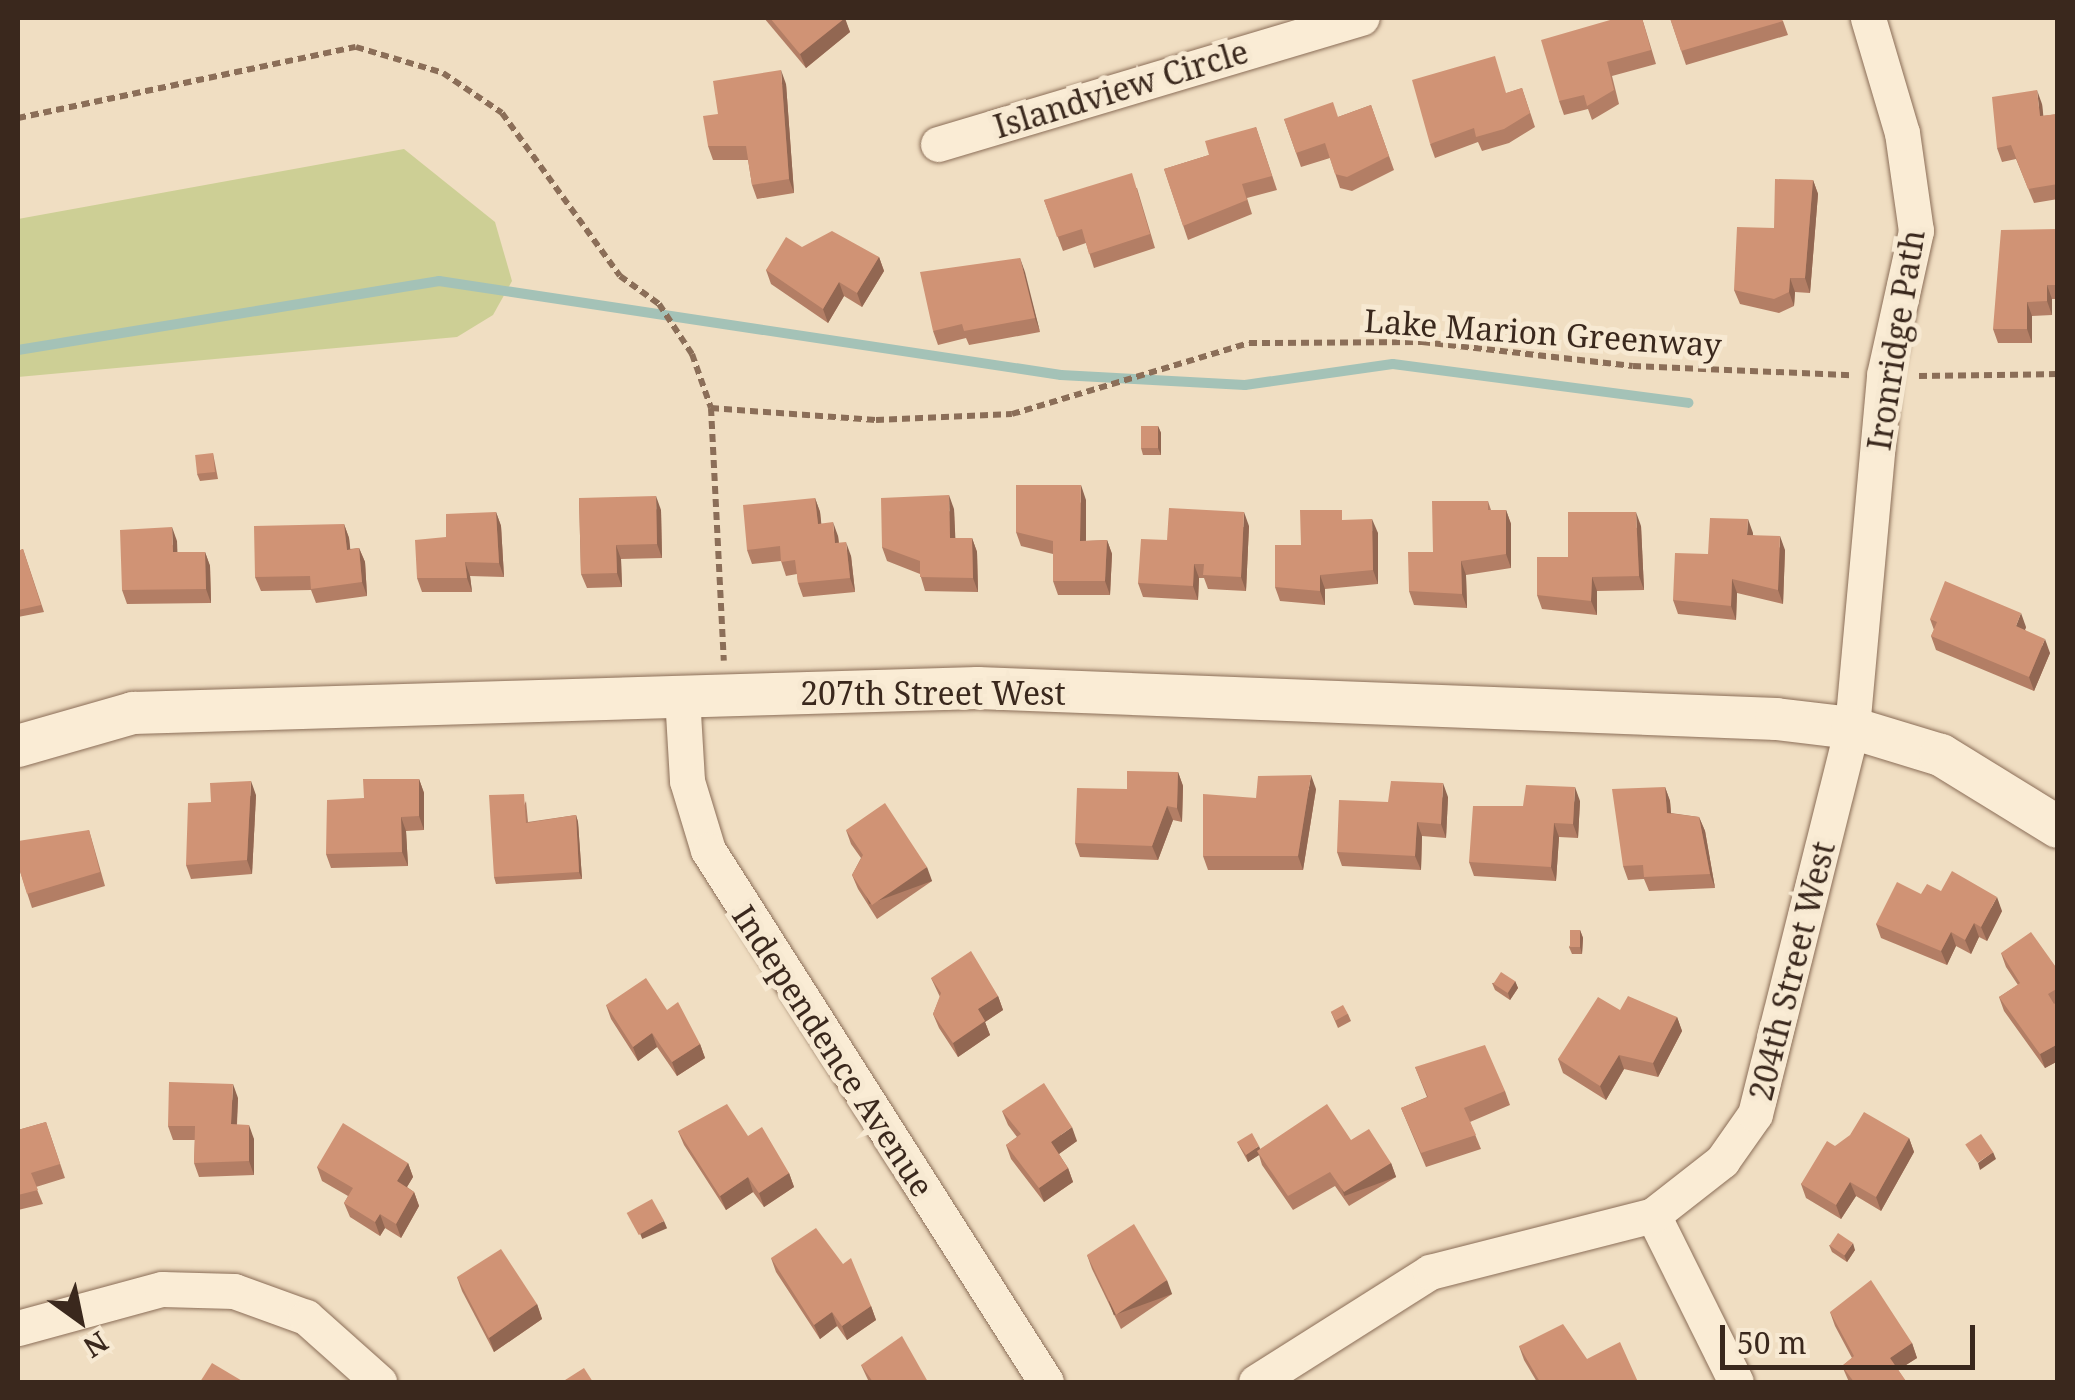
<!DOCTYPE html>
<style>
body{margin:0}
#map{position:relative;width:2075px;height:1400px;overflow:hidden;background:#f0dec2;font-family:"Noto Serif",serif}
div>[style]{position:absolute}
[style*='--x']{left:calc(var(--x)*1px);top:calc(var(--y)*1px);width:calc(var(--w)*1px);rotate:calc(var(--a)*1deg)}
.green>*{inset:0;background:#cdcf95}
.stream>*{height:10px;margin:-5px;padding:0 5px;transform-origin:5px;border-radius:5px;background:#a4c2b7}
.path>*{height:6px;margin-top:-3px;transform-origin:0;background:repeating-linear-gradient(90deg,#8b6e58 0 8px,transparent 0 13px)}
.roads{filter:drop-shadow(0 0 2px #8b6e58) drop-shadow(0 0 2px #8b6e58)}
.minor>*{height:35px;margin:-17.5px;padding:0 17.5px;transform-origin:17.5px;border-radius:17.5px;background:#faecd5}
.tertiary>*{height:42px;margin:-21px;padding:0 21px;transform-origin:21px;border-radius:21px;background:#faecd5}
.wall>*{inset:0;background:#b37e65}
.shaded-wall>*{inset:0;background:#926752;transform-origin:0 0}
.building>*{inset:0;background:#d09375;transform-origin:0 0}
span{translate:-50% -50%;white-space:nowrap;text-align:center;line-height:1.15;-webkit-text-stroke:10px #f7e9d2;paint-order:stroke}
.street-label{font-size:32px;color:#3a281d}
.frame{position:absolute;inset:0;border:20px solid #3a281d;pointer-events:none}
.north{position:absolute;left:30px;top:1270px;width:100px;height:100px;-webkit-text-stroke:8px #f7e9d2;paint-order:stroke;rotate:147deg;font-size:28px;font-weight:700;line-height:40px;text-align:center;color:#3a281d}
.north::after{content:'';display:block;margin:auto;width:35px;height:45px;background:#3a281d;clip-path:polygon(50% 0,100% 100%,50% 72%,0 100%)}
.scale{position:absolute;left:1720px;top:1325px;width:255px;height:45px;box-sizing:border-box;border:5px solid #3a281d;border-top:0;padding-left:12px;font-size:30px;line-height:35px;white-space:nowrap;color:#3a281d;-webkit-text-stroke:8px #f7e9d2;paint-order:stroke}
</style>
<div id="map">
<div class="green">
<i style="clip-path:polygon(404px 149px,495px 222px,512px 281px,493px 315px,457px 337px,18px 377px,18px 219px)"></i>
</div>
<div class="stream">
<i style="--x:18;--y:350;--w:427;--a:-9.3"></i>
<i style="--x:439;--y:281;--w:629;--a:8.59"></i>
<i style="--x:1061;--y:375;--w:184;--a:3.1"></i>
<i style="--x:1245;--y:385;--w:149;--a:-8.1"></i>
<i style="--x:1393;--y:364;--w:298;--a:7.5"></i>
</div>
<div class="path">
<i style="--x:18;--y:118;--w:345;--a:-11.9"></i>
<i style="--x:356;--y:47;--w:91;--a:16.6"></i>
<i style="--x:443;--y:73;--w:71;--a:34.1"></i>
<i style="--x:502;--y:113;--w:201;--a:54.1"></i>
<i style="--x:620;--y:276;--w:48;--a:35.7"></i>
<i style="--x:659;--y:304;--w:60;--a:56.6"></i>
<i style="--x:692;--y:354;--w:57;--a:70.6"></i>
<i style="--x:711;--y:408;--w:253;--a:87.1"></i>
<i style="--x:1919;--y:376;--w:139;--a:-0.8"></i>
<i style="--x:711;--y:408;--w:165;--a:4.2"></i>
<i style="--x:876;--y:420;--w:136;--a:-2.5"></i>
<i style="--x:1012;--y:414;--w:247;--a:-16.7"></i>
<i style="--x:1249;--y:343;--w:173;--a:-0.3"></i>
<i style="--x:1422;--y:342;--w:212;--a:6.5"></i>
<i style="--x:1633;--y:366;--w:218;--a:2.4"></i>
</div>
<div class="roads">
<div class="minor">
<i style="--x:938;--y:144;--w:442;--a:-16.6"></i>
<i style="--x:682;--y:696;--w:85;--a:86.6"></i>
<i style="--x:687;--y:781;--w:72;--a:73.1"></i>
<i style="--x:708;--y:850;--w:630;--a:57.57"></i>
<i style="--x:1653;--y:1215;--w:186;--a:63.6"></i>
<i style="--x:18;--y:1328;--w:149;--a:-15.2"></i>
<i style="--x:162;--y:1289;--w:72;--a:1.6"></i>
<i style="--x:234;--y:1291;--w:77;--a:19.9"></i>
<i style="--x:306;--y:1317;--w:98;--a:41.7"></i>
<i style="--x:1256;--y:1382;--w:206;--a:-32.3"></i>
<i style="--x:1430;--y:1272;--w:230;--a:-14.3"></i>
<i style="--x:1653;--y:1215;--w:88;--a:-38"></i>
<i style="--x:1722;--y:1161;--w:57;--a:-54.9"></i>
<i style="--x:1755;--y:1114;--w:398;--a:-75.9"></i>
<i style="--x:1852;--y:728;--w:354;--a:-84.8"></i>
<i style="--x:1884;--y:375;--w:148;--a:-77.5"></i>
<i style="--x:1916;--y:231;--w:99;--a:-98.1"></i>
<i style="--x:1902;--y:133;--w:120;--a:-106.5"></i>
</div>
<div class="tertiary">
<i style="--x:18;--y:746;--w:120;--a:-16"></i>
<i style="--x:133;--y:713;--w:845;--a:-1.69"></i>
<i style="--x:978;--y:688;--w:799;--a:2.22"></i>
<i style="--x:1776;--y:719;--w:77;--a:6.8"></i>
<i style="--x:1852;--y:728;--w:93;--a:16.9"></i>
<i style="--x:1941;--y:755;--w:137;--a:31.6"></i>
</div>
</div>
<div class="wall">
<i style="clip-path:polygon(764px 18px,844px 18px,850px 32px,806px 68px)"></i>
<i style="clip-path:polygon(1642px 18px,1656px 64px,1612px 76px,1619px 104px,1592px 120px,1588px 109px,1564px 115px,1559px 101px)"></i>
<i style="clip-path:polygon(1670px 18px,1783px 21px,1788px 35px,1686px 65px)"></i>
<i style="clip-path:polygon(786px 84px,794px 193px,757px 199px,752px 185px,748px 160px,713px 160px,708px 146px,718px 114px)"></i>
<i style="clip-path:polygon(1522px 88px,1535px 127px,1509px 143px,1482px 151px,1478px 142px,1435px 158px,1430px 144px,1507px 93px)"></i>
<i style="clip-path:polygon(2042px 104px,2043px 116px,2058px 114px,2058px 199px,2034px 203px,2016px 159px,2002px 162px,1997px 148px)"></i>
<i style="clip-path:polygon(1371px 105px,1394px 170px,1352px 191px,1340px 188px,1330px 158px,1301px 167px,1284px 119px,1338px 117px)"></i>
<i style="clip-path:polygon(1256px 127px,1277px 190px,1247px 198px,1252px 214px,1188px 240px,1164px 169px,1209px 155px)"></i>
<i style="clip-path:polygon(1813px 180px,1818px 194px,1810px 293px,1795px 292px,1794px 306px,1779px 313px,1740px 304px,1734px 290px,1774px 228px)"></i>
<i style="clip-path:polygon(1137px 188px,1155px 248px,1094px 268px,1086px 243px,1063px 251px,1044px 200px)"></i>
<i style="clip-path:polygon(2058px 229px,2058px 299px,2052px 299px,2052px 315px,2032px 316px,2032px 343px,1998px 343px,1993px 329px)"></i>
<i style="clip-path:polygon(802px 247px,879px 257px,884px 271px,862px 307px,844px 296px,828px 323px,771px 284px,766px 270px)"></i>
<i style="clip-path:polygon(1020px 258px,1040px 332px,969px 345px,966px 338px,938px 345px,933px 331px)"></i>
<i style="clip-path:polygon(1158px 426px,1161px 433px,1161px 455px,1143px 455px,1141px 448px)"></i>
<i style="clip-path:polygon(213px 453px,218px 479px,200px 481px,197px 474px)"></i>
<i style="clip-path:polygon(579px 498px,661px 510px,662px 558px,621px 559px,622px 587px,587px 588px,581px 574px)"></i>
<i style="clip-path:polygon(815px 498px,820px 512px,821px 524px,838px 536px,839px 543px,851px 556px,855px 592px,803px 597px,798px 583px,797px 574px,786px 576px,781px 561px,752px 564px,747px 550px)"></i>
<i style="clip-path:polygon(1086px 500px,1086px 541px,1107px 540px,1112px 554px,1110px 595px,1058px 595px,1053px 581px,1053px 554px,1021px 546px,1016px 532px)"></i>
<i style="clip-path:polygon(1488px 501px,1491px 510px,1506px 510px,1511px 524px,1511px 568px,1466px 575px,1467px 608px,1414px 605px,1409px 591px,1433px 552px)"></i>
<i style="clip-path:polygon(954px 509px,955px 538px,972px 538px,977px 552px,978px 592px,925px 591px,920px 574px,887px 561px,882px 547px)"></i>
<i style="clip-path:polygon(496px 512px,501px 526px,504px 577px,470px 576px,472px 592px,422px 592px,417px 578px,446px 537px)"></i>
<i style="clip-path:polygon(1345px 520px,1378px 533px,1378px 584px,1325px 589px,1325px 605px,1280px 601px,1275px 587px,1301px 545px)"></i>
<i style="clip-path:polygon(344px 524px,349px 538px,350px 549px,359px 548px,365px 562px,367px 596px,316px 603px,311px 590px,261px 591px,255px 577px)"></i>
<i style="clip-path:polygon(1249px 526px,1246px 591px,1208px 589px,1204px 578px,1199px 578px,1198px 600px,1143px 597px,1138px 583px,1167px 540px)"></i>
<i style="clip-path:polygon(1641px 526px,1644px 590px,1597px 591px,1597px 615px,1542px 609px,1537px 595px,1568px 557px)"></i>
<i style="clip-path:polygon(1753px 533px,1753px 535px,1785px 550px,1783px 604px,1737px 593px,1736px 620px,1678px 614px,1673px 600px,1708px 554px)"></i>
<i style="clip-path:polygon(177px 541px,177px 552px,205px 552px,210px 566px,211px 603px,127px 604px,122px 590px)"></i>
<i style="clip-path:polygon(23px 549px,44px 612px,18px 617px,18px 551px)"></i>
<i style="clip-path:polygon(1930px 619px,2026px 627px,2025px 630px,2050px 653px,2034px 691px,1936px 650px,1931px 636px,1934px 630px)"></i>
<i style="clip-path:polygon(1178px 772px,1183px 786px,1182px 822px,1173px 820px,1158px 860px,1080px 857px,1075px 843px,1127px 789px)"></i>
<i style="clip-path:polygon(419px 779px,424px 793px,424px 830px,406px 831px,408px 866px,331px 868px,326px 854px,364px 798px)"></i>
<i style="clip-path:polygon(1665px 787px,1670px 801px,1671px 813px,1699px 817px,1705px 831px,1715px 888px,1649px 891px,1644px 879px,1628px 880px,1623px 866px)"></i>
<i style="clip-path:polygon(1316px 789px,1303px 870px,1208px 870px,1203px 856px,1256px 798px)"></i>
<i style="clip-path:polygon(256px 795px,252px 874px,191px 879px,186px 865px,211px 802px)"></i>
<i style="clip-path:polygon(1448px 797px,1446px 838px,1422px 836px,1421px 870px,1342px 866px,1337px 852px,1388px 802px)"></i>
<i style="clip-path:polygon(526px 801px,528px 822px,576px 815px,578px 822px,582px 879px,496px 884px,494px 877px)"></i>
<i style="clip-path:polygon(1580px 801px,1578px 838px,1559px 837px,1556px 881px,1474px 876px,1469px 862px,1523px 806px)"></i>
<i style="clip-path:polygon(89px 830px,105px 886px,32px 908px,18px 865px)"></i>
<i style="clip-path:polygon(846px 830px,932px 881px,877px 919px,858px 889px,852px 875px,861px 858px,851px 844px)"></i>
<i style="clip-path:polygon(1941px 891px,2002px 911px,1987px 941px,1979px 937px,1971px 954px,1956px 946px,1947px 965px,1881px 938px,1876px 924px,1921px 894px)"></i>
<i style="clip-path:polygon(1580px 930px,1583px 938px,1582px 954px,1572px 954px,1569px 947px)"></i>
<i style="clip-path:polygon(2001px 953px,2058px 970px,2058px 1061px,2045px 1068px,2004px 1011px,1999px 997px,2018px 985px,2006px 967px)"></i>
<i style="clip-path:polygon(931px 978px,998px 996px,1003px 1010px,985px 1022px,990px 1035px,958px 1057px,939px 1028px,933px 1014px,940px 997px)"></i>
<i style="clip-path:polygon(1515px 981px,1518px 988px,1510px 1000px,1495px 990px,1492px 983px)"></i>
<i style="clip-path:polygon(606px 1005px,667px 1010px,700px 1044px,705px 1058px,677px 1076px,657px 1047px,638px 1061px,611px 1019px)"></i>
<i style="clip-path:polygon(1620px 1010px,1677px 1017px,1682px 1031px,1658px 1077px,1624px 1069px,1606px 1100px,1563px 1073px,1558px 1059px)"></i>
<i style="clip-path:polygon(1331px 1012px,1348px 1014px,1351px 1021px,1338px 1028px)"></i>
<i style="clip-path:polygon(1415px 1067px,1505px 1091px,1510px 1105px,1470px 1122px,1481px 1149px,1426px 1167px,1401px 1108px,1427px 1097px)"></i>
<i style="clip-path:polygon(238px 1098px,237px 1125px,254px 1139px,254px 1175px,199px 1177px,194px 1163px,195px 1140px,173px 1140px,168px 1126px)"></i>
<i style="clip-path:polygon(1002px 1111px,1077px 1141px,1059px 1154px,1068px 1168px,1073px 1182px,1044px 1202px,1011px 1159px,1006px 1145px,1017px 1137px,1008px 1125px)"></i>
<i style="clip-path:polygon(46px 1122px,65px 1178px,36px 1187px,43px 1204px,18px 1210px,18px 1130px)"></i>
<i style="clip-path:polygon(678px 1131px,748px 1136px,789px 1173px,794px 1187px,764px 1207px,753px 1192px,726px 1210px,684px 1145px)"></i>
<i style="clip-path:polygon(1909px 1138px,1914px 1152px,1881px 1211px,1856px 1196px,1841px 1219px,1806px 1198px,1801px 1184px,1835px 1146px)"></i>
<i style="clip-path:polygon(1351px 1140px,1391px 1163px,1396px 1177px,1349px 1206px,1335px 1186px,1293px 1210px,1262px 1165px,1259px 1155px,1248px 1162px,1237px 1142px,1260px 1149px)"></i>
<i style="clip-path:polygon(408px 1163px,413px 1177px,407px 1187px,414px 1192px,419px 1206px,401px 1238px,385px 1228px,380px 1236px,350px 1217px,344px 1203px,348px 1196px,322px 1181px,317px 1167px)"></i>
<i style="clip-path:polygon(1829px 1245px,1855px 1250px,1847px 1262px,1832px 1252px)"></i>
<i style="clip-path:polygon(1087px 1255px,1172px 1294px,1121px 1329px,1092px 1269px)"></i>
<i style="clip-path:polygon(771px 1258px,871px 1306px,876px 1320px,847px 1340px,837px 1326px,820px 1339px,776px 1272px)"></i>
<i style="clip-path:polygon(457px 1277px,537px 1304px,542px 1319px,494px 1352px,462px 1291px)"></i>
<i style="clip-path:polygon(1830px 1312px,1912px 1343px,1917px 1358px,1898px 1370px,1906px 1382px,1849px 1382px,1842px 1366px,1852px 1358px,1835px 1326px)"></i>
<i style="clip-path:polygon(1519px 1346px,1587px 1359px,1638px 1382px,1537px 1382px,1524px 1360px)"></i>
<i style="clip-path:polygon(861px 1365px,928px 1382px,869px 1382px)"></i>
</div>
<div class="shaded-wall">
<i style="clip-path:polygon(845px 18px,850px 32px,806px 68px,800px 54px)"></i>
<i style="clip-path:polygon(781px 70px,786px 84px,794px 193px,789px 179px)"></i>
<i style="clip-path:polygon(2037px 90px,2042px 104px,2045px 130px,2040px 116px)"></i>
<i style="clip-path:polygon(1813px 180px,1818px 194px,1810px 293px,1805px 278px)"></i>
<i style="clip-path:polygon(879px 257px,884px 271px,862px 307px,857px 293px)"></i>
<i style="clip-path:polygon(1020px 258px,1025px 272px,1040px 332px,1035px 318px)"></i>
<i style="clip-path:polygon(1790px 278px,1795px 292px,1794px 306px,1789px 292px)"></i>
<i style="clip-path:polygon(839px 282px,844px 296px,828px 323px,823px 309px)"></i>
<i style="clip-path:polygon(2047px 285px,2052px 299px,2052px 315px,2047px 301px)"></i>
<i style="clip-path:polygon(2027px 302px,2032px 316px,2032px 343px,2027px 329px)"></i>
<i style="clip-path:polygon(1158px 426px,1161px 433px,1161px 455px,1158px 448px)"></i>
<i style="clip-path:polygon(1081px 485px,1086px 500px,1086px 555px,1080px 541px)"></i>
<i style="clip-path:polygon(949px 495px,954px 509px,956px 552px,950px 538px)"></i>
<i style="clip-path:polygon(656px 496px,661px 510px,662px 558px,657px 544px)"></i>
<i style="clip-path:polygon(815px 498px,820px 512px,823px 538px,818px 524px)"></i>
<i style="clip-path:polygon(1506px 510px,1511px 524px,1511px 568px,1506px 554px)"></i>
<i style="clip-path:polygon(496px 512px,501px 526px,504px 577px,499px 563px)"></i>
<i style="clip-path:polygon(1244px 512px,1249px 526px,1246px 591px,1241px 577px)"></i>
<i style="clip-path:polygon(1636px 512px,1641px 526px,1644px 590px,1639px 576px)"></i>
<i style="clip-path:polygon(1372px 519px,1378px 533px,1378px 584px,1373px 570px)"></i>
<i style="clip-path:polygon(1748px 519px,1753px 533px,1752px 549px,1747px 535px)"></i>
<i style="clip-path:polygon(833px 522px,838px 536px,840px 557px,835px 543px)"></i>
<i style="clip-path:polygon(344px 524px,349px 538px,352px 564px,347px 550px)"></i>
<i style="clip-path:polygon(172px 527px,177px 541px,178px 566px,173px 552px)"></i>
<i style="clip-path:polygon(1780px 536px,1785px 550px,1783px 604px,1778px 590px)"></i>
<i style="clip-path:polygon(972px 538px,977px 552px,978px 592px,973px 578px)"></i>
<i style="clip-path:polygon(1107px 540px,1112px 554px,1110px 595px,1105px 581px)"></i>
<i style="clip-path:polygon(846px 542px,851px 556px,855px 592px,850px 578px)"></i>
<i style="clip-path:polygon(616px 545px,621px 559px,622px 587px,617px 573px)"></i>
<i style="clip-path:polygon(359px 548px,365px 562px,367px 596px,362px 582px)"></i>
<i style="clip-path:polygon(205px 552px,210px 566px,211px 603px,206px 589px)"></i>
<i style="clip-path:polygon(1461px 561px,1466px 575px,1467px 608px,1462px 594px)"></i>
<i style="clip-path:polygon(465px 562px,470px 576px,472px 592px,467px 578px)"></i>
<i style="clip-path:polygon(1194px 564px,1199px 578px,1198px 600px,1193px 586px)"></i>
<i style="clip-path:polygon(1320px 575px,1325px 589px,1325px 605px,1320px 591px)"></i>
<i style="clip-path:polygon(1592px 577px,1597px 591px,1597px 615px,1591px 601px)"></i>
<i style="clip-path:polygon(1732px 579px,1737px 593px,1736px 620px,1731px 606px)"></i>
<i style="clip-path:polygon(2021px 613px,2026px 627px,2021px 640px,2016px 626px)"></i>
<i style="clip-path:polygon(2045px 639px,2050px 653px,2034px 691px,2029px 677px)"></i>
<i style="clip-path:polygon(1178px 772px,1183px 786px,1182px 822px,1177px 808px)"></i>
<i style="clip-path:polygon(1311px 775px,1316px 789px,1303px 870px,1298px 856px)"></i>
<i style="clip-path:polygon(419px 779px,424px 793px,424px 830px,419px 816px)"></i>
<i style="clip-path:polygon(251px 781px,256px 795px,252px 874px,247px 860px)"></i>
<i style="clip-path:polygon(1443px 783px,1448px 797px,1446px 838px,1441px 824px)"></i>
<i style="clip-path:polygon(1575px 787px,1580px 801px,1578px 838px,1573px 824px)"></i>
<i style="clip-path:polygon(1665px 787px,1670px 801px,1672px 827px,1667px 813px)"></i>
<i style="clip-path:polygon(1167px 806px,1173px 820px,1158px 860px,1152px 846px)"></i>
<i style="clip-path:polygon(576px 815px,578px 822px,582px 879px,579px 872px)"></i>
<i style="clip-path:polygon(401px 817px,406px 831px,408px 866px,402px 852px)"></i>
<i style="clip-path:polygon(1699px 817px,1705px 831px,1715px 888px,1710px 874px)"></i>
<i style="clip-path:polygon(1417px 822px,1422px 836px,1421px 870px,1415px 856px)"></i>
<i style="clip-path:polygon(1554px 823px,1559px 837px,1556px 881px,1551px 867px)"></i>
<i style="left:927px;top:867px;width:15px;height:67px;rotate:70deg"></i>
<i style="clip-path:polygon(1997px 897px,2002px 911px,1987px 941px,1981px 927px)"></i>
<i style="clip-path:polygon(1974px 923px,1979px 937px,1971px 954px,1965px 940px)"></i>
<i style="clip-path:polygon(1580px 930px,1583px 938px,1582px 954px,1580px 947px)"></i>
<i style="clip-path:polygon(1951px 932px,1956px 946px,1947px 965px,1941px 951px)"></i>
<i style="clip-path:polygon(1515px 981px,1518px 988px,1510px 1000px,1508px 993px)"></i>
<i style="clip-path:polygon(998px 996px,1003px 1010px,985px 1022px,990px 1035px,958px 1057px,953px 1043px,978px 1009px)"></i>
<i style="clip-path:polygon(1677px 1017px,1682px 1031px,1658px 1077px,1653px 1063px)"></i>
<i style="clip-path:polygon(652px 1033px,657px 1047px,638px 1061px,633px 1047px)"></i>
<i style="clip-path:polygon(700px 1044px,705px 1058px,677px 1076px,672px 1062px)"></i>
<i style="clip-path:polygon(2058px 1044px,2058px 1061px,2045px 1068px,2040px 1054px)"></i>
<i style="clip-path:polygon(1619px 1055px,1624px 1069px,1606px 1100px,1600px 1086px)"></i>
<i style="clip-path:polygon(233px 1084px,238px 1098px,236px 1138px,231px 1124px)"></i>
<i style="clip-path:polygon(249px 1125px,254px 1139px,254px 1175px,249px 1161px)"></i>
<i style="clip-path:polygon(1072px 1127px,1077px 1141px,1056px 1156px,1051px 1142px)"></i>
<i style="clip-path:polygon(1909px 1138px,1914px 1152px,1881px 1211px,1876px 1197px)"></i>
<i style="clip-path:polygon(1259px 1146px,1262px 1154px,1257px 1151px,1259px 1155px,1248px 1162px,1246px 1155px)"></i>
<i style="clip-path:polygon(1993px 1152px,1996px 1159px,1980px 1170px,1978px 1163px)"></i>
<i style="clip-path:polygon(408px 1163px,413px 1177px,402px 1195px,397px 1181px)"></i>
<i style="left:1391px;top:1163px;width:15px;height:55px;rotate:70deg"></i>
<i style="clip-path:polygon(1068px 1168px,1073px 1182px,1044px 1202px,1039px 1188px)"></i>
<i style="clip-path:polygon(789px 1173px,794px 1187px,764px 1207px,759px 1193px)"></i>
<i style="clip-path:polygon(748px 1177px,753px 1192px,726px 1210px,720px 1196px)"></i>
<i style="clip-path:polygon(1850px 1182px,1856px 1196px,1841px 1219px,1836px 1205px)"></i>
<i style="clip-path:polygon(414px 1192px,419px 1206px,401px 1238px,396px 1224px)"></i>
<i style="clip-path:polygon(380px 1214px,385px 1228px,380px 1236px,375px 1222px)"></i>
<i style="left:664px;top:1221px;width:8px;height:27px;rotate:67deg"></i>
<i style="clip-path:polygon(1853px 1243px,1855px 1250px,1847px 1262px,1844px 1255px)"></i>
<i style="left:1167px;top:1280px;width:15px;height:62px;rotate:70deg"></i>
<i style="clip-path:polygon(537px 1304px,542px 1319px,494px 1352px,489px 1338px)"></i>
<i style="clip-path:polygon(871px 1306px,876px 1320px,847px 1340px,842px 1326px)"></i>
<i style="clip-path:polygon(832px 1312px,837px 1326px,820px 1339px,814px 1325px)"></i>
<i style="clip-path:polygon(1912px 1343px,1917px 1358px,1895px 1372px,1890px 1358px)"></i>
</div>
<div class="building">
<i style="clip-path:polygon(770px 18px,845px 18px,800px 54px)"></i>
<i style="clip-path:polygon(1617px 18px,1642px 18px,1651px 50px,1607px 62px,1614px 90px,1587px 106px,1584px 95px,1559px 101px,1541px 40px)"></i>
<i style="clip-path:polygon(1670px 18px,1781px 18px,1783px 21px,1681px 51px)"></i>
<i style="clip-path:polygon(1495px 56px,1506px 93px,1522px 88px,1530px 113px,1504px 129px,1476px 137px,1474px 128px,1430px 144px,1412px 80px)"></i>
<i style="clip-path:polygon(781px 70px,789px 179px,752px 185px,746px 146px,708px 146px,703px 116px,718px 114px,713px 81px)"></i>
<i style="clip-path:polygon(2037px 90px,2040px 116px,2058px 114px,2058px 184px,2028px 189px,2011px 145px,1997px 148px,1992px 97px)"></i>
<i style="clip-path:polygon(1333px 102px,1338px 117px,1371px 105px,1389px 156px,1347px 177px,1335px 174px,1325px 143px,1296px 153px,1284px 119px)"></i>
<i style="clip-path:polygon(1256px 127px,1272px 176px,1242px 184px,1247px 200px,1183px 226px,1164px 169px,1209px 155px,1205px 141px)"></i>
<i style="clip-path:polygon(1132px 173px,1150px 234px,1089px 254px,1082px 229px,1057px 237px,1044px 200px)"></i>
<i style="clip-path:polygon(1775px 179px,1813px 180px,1805px 278px,1790px 278px,1789px 292px,1774px 299px,1734px 290px,1737px 227px,1774px 228px)"></i>
<i style="clip-path:polygon(2058px 229px,2058px 285px,2047px 285px,2047px 301px,2027px 302px,2027px 329px,1993px 329px,2001px 230px)"></i>
<i style="clip-path:polygon(832px 231px,879px 257px,857px 293px,839px 282px,823px 309px,766px 270px,786px 237px,802px 247px)"></i>
<i style="clip-path:polygon(1020px 258px,1035px 318px,964px 331px,962px 324px,933px 331px,920px 272px)"></i>
<i style="left:1141px;top:426px;width:17px;height:22px"></i>
<i style="left:213px;top:453px;width:19px;height:18px;rotate:84deg"></i>
<i style="clip-path:polygon(1016px 485px,1081px 485px,1080px 541px,1107px 540px,1105px 581px,1053px 581px,1053px 541px,1016px 532px)"></i>
<i style="clip-path:polygon(949px 495px,950px 538px,972px 538px,973px 578px,920px 577px,920px 561px,882px 547px,881px 498px)"></i>
<i style="clip-path:polygon(656px 496px,657px 544px,616px 545px,617px 573px,581px 574px,579px 498px)"></i>
<i style="clip-path:polygon(815px 498px,818px 524px,833px 522px,835px 543px,846px 542px,850px 578px,798px 583px,795px 560px,781px 562px,780px 546px,747px 550px,743px 505px)"></i>
<i style="clip-path:polygon(1432px 501px,1488px 501px,1488px 510px,1506px 510px,1506px 554px,1461px 561px,1462px 594px,1409px 591px,1408px 552px,1433px 552px)"></i>
<i style="clip-path:polygon(1169px 508px,1244px 512px,1241px 577px,1203px 575px,1204px 564px,1194px 564px,1193px 586px,1138px 583px,1141px 539px,1167px 540px)"></i>
<i style="clip-path:polygon(1300px 510px,1342px 510px,1342px 520px,1372px 519px,1373px 570px,1320px 575px,1320px 591px,1275px 587px,1275px 545px,1301px 545px)"></i>
<i style="clip-path:polygon(496px 512px,499px 563px,465px 562px,467px 578px,417px 578px,415px 540px,446px 537px,446px 514px)"></i>
<i style="clip-path:polygon(1568px 512px,1636px 512px,1639px 576px,1592px 577px,1591px 601px,1537px 595px,1537px 557px,1568px 557px)"></i>
<i style="clip-path:polygon(1710px 518px,1748px 519px,1747px 535px,1780px 536px,1778px 590px,1732px 579px,1731px 606px,1673px 600px,1675px 553px,1708px 554px)"></i>
<i style="clip-path:polygon(344px 524px,347px 550px,359px 548px,362px 582px,311px 589px,310px 576px,255px 577px,254px 526px)"></i>
<i style="clip-path:polygon(172px 527px,173px 552px,205px 552px,206px 589px,122px 590px,120px 530px)"></i>
<i style="clip-path:polygon(23px 549px,41px 605px,18px 610px,18px 551px)"></i>
<i style="clip-path:polygon(1945px 581px,2021px 613px,2016px 626px,2045px 639px,2029px 677px,1931px 636px,1937px 622px,1930px 619px)"></i>
<i style="clip-path:polygon(1127px 771px,1178px 772px,1177px 808px,1167px 806px,1152px 846px,1075px 843px,1077px 788px,1127px 789px)"></i>
<i style="clip-path:polygon(1311px 775px,1298px 856px,1203px 856px,1203px 794px,1256px 798px,1258px 776px)"></i>
<i style="clip-path:polygon(363px 779px,419px 779px,419px 816px,401px 817px,402px 852px,326px 854px,327px 800px,364px 798px)"></i>
<i style="clip-path:polygon(251px 781px,247px 860px,186px 865px,188px 803px,211px 802px,210px 783px)"></i>
<i style="clip-path:polygon(1391px 781px,1443px 783px,1441px 824px,1417px 822px,1415px 856px,1337px 852px,1339px 800px,1388px 802px)"></i>
<i style="clip-path:polygon(1526px 785px,1575px 787px,1573px 824px,1554px 823px,1551px 867px,1469px 862px,1473px 806px,1523px 806px)"></i>
<i style="clip-path:polygon(1665px 787px,1667px 813px,1699px 817px,1710px 874px,1644px 877px,1643px 865px,1623px 866px,1612px 789px)"></i>
<i style="clip-path:polygon(524px 794px,526px 823px,576px 815px,579px 872px,494px 877px,489px 795px)"></i>
<i style="clip-path:polygon(885px 803px,927px 867px,872px 905px,852px 875px,863px 855px,846px 830px)"></i>
<i style="clip-path:polygon(89px 830px,100px 872px,27px 894px,18px 865px,18px 841px)"></i>
<i style="clip-path:polygon(1952px 871px,1997px 897px,1981px 927px,1974px 923px,1965px 940px,1951px 932px,1941px 951px,1876px 924px,1897px 882px,1921px 894px,1927px 884px,1941px 891px)"></i>
<i style="left:1570px;top:930px;width:10px;height:17px"></i>
<i style="clip-path:polygon(2031px 932px,2058px 970px,2058px 988px,2048px 994px,2054px 1004px,2058px 1001px,2058px 1044px,2040px 1054px,1999px 997px,2020px 983px,2001px 953px)"></i>
<i style="clip-path:polygon(971px 951px,998px 996px,978px 1009px,985px 1021px,953px 1043px,933px 1014px,941px 993px,931px 978px)"></i>
<i style="left:1501px;top:972px;width:17px;height:14px;rotate:33deg"></i>
<i style="clip-path:polygon(646px 978px,667px 1010px,678px 1002px,700px 1044px,672px 1062px,652px 1033px,633px 1047px,606px 1005px)"></i>
<i style="clip-path:polygon(1628px 996px,1677px 1017px,1653px 1063px,1619px 1055px,1600px 1086px,1558px 1059px,1598px 997px,1620px 1010px)"></i>
<i style="left:1343px;top:1005px;width:10px;height:14px;rotate:61deg"></i>
<i style="clip-path:polygon(1485px 1045px,1505px 1091px,1464px 1108px,1476px 1135px,1421px 1153px,1401px 1108px,1428px 1097px,1415px 1067px)"></i>
<i style="clip-path:polygon(169px 1082px,233px 1084px,231px 1124px,249px 1125px,249px 1161px,194px 1163px,195px 1126px,168px 1126px)"></i>
<i style="clip-path:polygon(1044px 1083px,1072px 1127px,1051px 1142px,1068px 1168px,1039px 1188px,1006px 1145px,1021px 1134px,1002px 1111px)"></i>
<i style="clip-path:polygon(727px 1104px,748px 1136px,762px 1127px,789px 1173px,759px 1193px,748px 1177px,720px 1196px,678px 1131px)"></i>
<i style="clip-path:polygon(1327px 1104px,1351px 1140px,1369px 1129px,1391px 1163px,1344px 1192px,1330px 1172px,1288px 1196px,1257px 1151px)"></i>
<i style="clip-path:polygon(1864px 1112px,1909px 1138px,1876px 1197px,1850px 1182px,1836px 1205px,1801px 1184px,1827px 1141px,1835px 1146px,1850px 1135px)"></i>
<i style="clip-path:polygon(46px 1122px,60px 1164px,31px 1173px,38px 1190px,18px 1195px,18px 1130px)"></i>
<i style="clip-path:polygon(343px 1123px,408px 1163px,397px 1181px,414px 1192px,396px 1224px,380px 1214px,375px 1222px,344px 1203px,353px 1188px,317px 1167px)"></i>
<i style="clip-path:polygon(1252px 1133px,1259px 1146px,1246px 1155px,1237px 1142px)"></i>
<i style="left:1981px;top:1134px;width:22px;height:19px;rotate:56deg"></i>
<i style="left:652px;top:1199px;width:25px;height:29px;rotate:61deg"></i>
<i style="clip-path:polygon(1134px 1224px,1167px 1280px,1116px 1315px,1087px 1255px)"></i>
<i style="clip-path:polygon(816px 1228px,843px 1264px,851px 1258px,871px 1306px,842px 1326px,832px 1312px,814px 1325px,771px 1258px)"></i>
<i style="left:1838px;top:1233px;width:18px;height:15px;rotate:34deg"></i>
<i style="clip-path:polygon(501px 1249px,537px 1304px,489px 1338px,457px 1277px)"></i>
<i style="clip-path:polygon(1871px 1280px,1912px 1343px,1890px 1358px,1906px 1381px,1904px 1382px,1854px 1382px,1842px 1366px,1854px 1356px,1830px 1312px)"></i>
<i style="clip-path:polygon(1563px 1324px,1587px 1359px,1620px 1342px,1638px 1382px,1540px 1382px,1519px 1346px)"></i>
<i style="clip-path:polygon(902px 1336px,928px 1382px,873px 1382px,861px 1365px)"></i>
<i style="clip-path:polygon(212px 1363px,244px 1382px,200px 1382px)"></i>
<i style="clip-path:polygon(584px 1368px,593px 1382px,562px 1382px)"></i>
</div>
<div class="street-label">
<span style="left:1121px;top:89px;rotate:-17deg">Islandview Circle</span>
<span style="left:1543px;top:333px;rotate:4deg">Lake Marion Greenway</span>
<span style="left:1896px;top:340px;rotate:-81deg">Ironridge Path</span>
<span style="left:933px;top:693px">207th Street West</span>
<span style="left:1792px;top:971px;rotate:-76deg">204th Street West</span>
<span style="left:833px;top:1051px;rotate:57deg">Independence Avenue</span>
</div>
<div class="frame"></div>
<div class="north">N</div>
<div class="scale">50 m</div>
</div>
